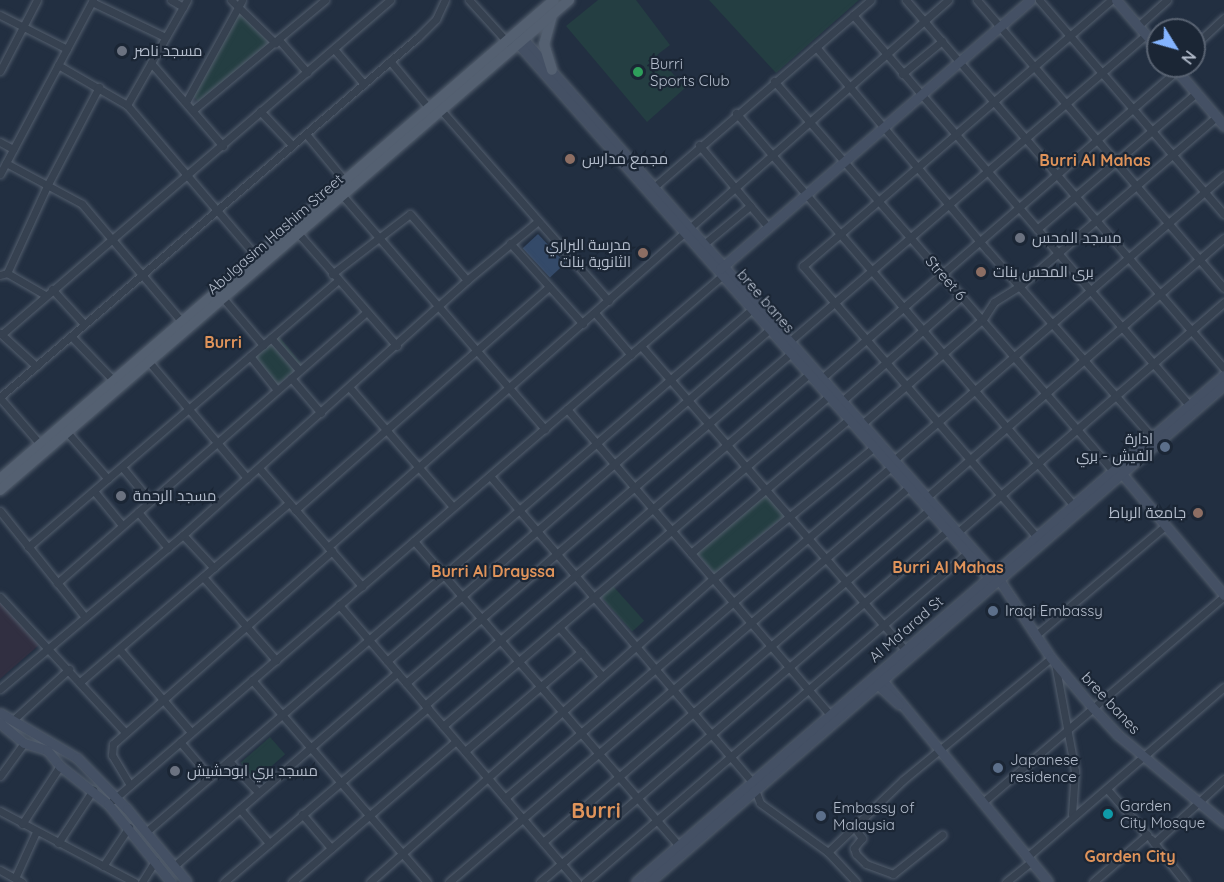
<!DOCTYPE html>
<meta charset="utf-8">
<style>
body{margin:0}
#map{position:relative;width:1224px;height:882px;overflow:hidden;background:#222f41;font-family:Quicksand,Cairo,sans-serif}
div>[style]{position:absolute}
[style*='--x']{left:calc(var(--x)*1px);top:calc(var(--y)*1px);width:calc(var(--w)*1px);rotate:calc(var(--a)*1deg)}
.medical>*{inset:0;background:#312f41}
.green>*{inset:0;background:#243e42;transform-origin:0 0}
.water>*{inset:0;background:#344a69;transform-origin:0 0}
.roads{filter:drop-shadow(0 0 2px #545f6e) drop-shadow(0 0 2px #545f6e)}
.street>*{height:7px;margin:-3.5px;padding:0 3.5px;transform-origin:3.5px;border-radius:3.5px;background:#364150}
.secondary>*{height:9px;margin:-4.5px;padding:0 4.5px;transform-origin:4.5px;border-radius:4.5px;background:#445064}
.primary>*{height:10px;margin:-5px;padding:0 5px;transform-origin:5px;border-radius:5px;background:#546071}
.dots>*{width:16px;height:16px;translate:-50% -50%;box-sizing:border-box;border:3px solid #1b2635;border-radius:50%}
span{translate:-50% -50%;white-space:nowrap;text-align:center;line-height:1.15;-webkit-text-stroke:4.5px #1b2635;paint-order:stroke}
.poi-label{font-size:15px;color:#b3bccb}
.left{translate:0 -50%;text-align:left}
.right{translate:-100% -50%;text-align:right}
.street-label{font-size:15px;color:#b3bccb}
.neighbourhood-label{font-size:16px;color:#df935a;font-weight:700}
.district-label{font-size:21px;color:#df935a;font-weight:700}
.north{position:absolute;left:1146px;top:18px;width:60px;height:60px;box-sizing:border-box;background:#1b2635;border:2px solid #586271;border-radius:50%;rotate:127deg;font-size:16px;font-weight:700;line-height:24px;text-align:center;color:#b3bccb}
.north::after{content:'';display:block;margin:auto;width:21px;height:27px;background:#84b4ff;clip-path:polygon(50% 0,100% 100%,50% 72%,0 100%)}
</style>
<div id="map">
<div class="medical">
<i style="clip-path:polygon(0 602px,39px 645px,0 679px)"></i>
</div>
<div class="green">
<i style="clip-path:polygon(598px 0,636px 0,670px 45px,657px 55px,685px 88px,647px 122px,566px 26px)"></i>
<i style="clip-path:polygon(709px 0,859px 0,776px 73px)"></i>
<i style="clip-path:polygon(239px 10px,270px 43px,199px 102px,192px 95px)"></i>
<i style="left:277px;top:334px;width:40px;height:35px;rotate:51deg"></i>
<i style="left:766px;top:492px;width:30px;height:92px;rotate:50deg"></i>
<i style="left:612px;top:585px;width:48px;height:16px;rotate:48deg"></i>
<i style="left:270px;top:737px;width:23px;height:39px;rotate:49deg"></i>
</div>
<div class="water">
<i style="left:538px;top:234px;width:40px;height:21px;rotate:47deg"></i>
</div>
<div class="roads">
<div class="street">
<i style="--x:171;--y:0;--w:14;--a:30"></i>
<i style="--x:231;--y:0;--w:62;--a:44.3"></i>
<i style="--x:469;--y:0;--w:59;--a:47.7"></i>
<i style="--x:906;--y:0;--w:487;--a:49.2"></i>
<i style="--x:977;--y:0;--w:379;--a:49.4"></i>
<i style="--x:1039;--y:0;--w:283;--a:49.2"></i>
<i style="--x:92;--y:2;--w:81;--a:25.6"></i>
<i style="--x:0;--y:15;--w:75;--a:26.9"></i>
<i style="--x:853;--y:15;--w:515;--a:49.25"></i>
<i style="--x:1138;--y:26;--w:39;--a:-42"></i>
<i style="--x:279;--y:40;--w:43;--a:48.8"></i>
<i style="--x:1194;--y:46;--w:41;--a:-43"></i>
<i style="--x:816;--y:47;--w:267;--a:49.9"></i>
<i style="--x:988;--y:251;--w:248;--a:48.6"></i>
<i style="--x:334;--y:49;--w:46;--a:49.4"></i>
<i style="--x:390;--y:61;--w:61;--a:50.3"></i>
<i style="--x:151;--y:63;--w:110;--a:49.1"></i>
<i style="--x:58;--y:65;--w:80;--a:30.1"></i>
<i style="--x:127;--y:105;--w:200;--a:49.5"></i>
<i style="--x:0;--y:71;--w:80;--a:-62.5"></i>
<i style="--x:902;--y:74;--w:52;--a:-39.5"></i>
<i style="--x:774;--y:81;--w:520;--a:48.98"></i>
<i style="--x:186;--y:102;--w:116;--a:-61.2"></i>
<i style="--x:127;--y:105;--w:121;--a:-60.3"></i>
<i style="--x:193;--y:110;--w:172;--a:-39.8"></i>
<i style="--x:441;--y:110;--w:254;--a:48.7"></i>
<i style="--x:260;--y:111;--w:47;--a:46.7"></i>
<i style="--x:736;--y:113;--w:521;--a:49.28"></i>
<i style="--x:306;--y:134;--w:61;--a:50.3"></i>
<i style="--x:0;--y:142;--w:15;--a:28"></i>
<i style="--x:699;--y:145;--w:107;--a:49.9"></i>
<i style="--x:6;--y:163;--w:86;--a:28.3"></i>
<i style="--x:82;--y:204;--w:155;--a:49.7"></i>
<i style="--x:0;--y:174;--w:197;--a:-61.9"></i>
<i style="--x:654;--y:187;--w:286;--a:-40.8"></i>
<i style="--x:342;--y:195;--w:310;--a:49.1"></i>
<i style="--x:1037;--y:229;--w:209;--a:-40.5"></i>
<i style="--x:298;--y:233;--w:150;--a:48.8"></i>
<i style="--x:510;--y:243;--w:109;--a:48"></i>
<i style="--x:704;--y:244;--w:60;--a:-39.6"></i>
<i style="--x:7;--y:273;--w:96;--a:-65.3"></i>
<i style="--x:47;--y:186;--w:112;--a:-62.3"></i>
<i style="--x:332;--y:274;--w:98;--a:-37.6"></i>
<i style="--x:410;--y:214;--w:87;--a:49.2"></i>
<i style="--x:0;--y:275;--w:7;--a:-16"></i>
<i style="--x:7;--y:273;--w:44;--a:30.1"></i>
<i style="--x:52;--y:289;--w:47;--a:47.6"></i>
<i style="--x:223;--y:298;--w:62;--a:49.6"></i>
<i style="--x:595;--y:313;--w:55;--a:49.4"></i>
<i style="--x:0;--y:333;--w:49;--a:42.5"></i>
<i style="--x:2;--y:334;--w:512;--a:-40.72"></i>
<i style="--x:71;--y:336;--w:62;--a:46.3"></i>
<i style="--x:271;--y:338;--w:43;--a:48.8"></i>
<i style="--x:790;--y:341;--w:469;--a:-40.7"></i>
<i style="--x:641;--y:346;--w:405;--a:49"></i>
<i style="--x:250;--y:356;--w:43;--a:51.5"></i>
<i style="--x:149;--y:362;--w:152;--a:49.8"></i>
<i style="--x:291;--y:378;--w:46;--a:49.4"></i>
<i style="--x:822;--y:378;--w:469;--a:-40.9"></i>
<i style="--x:350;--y:388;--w:157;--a:49.1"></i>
<i style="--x:0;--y:397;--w:550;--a:-40.73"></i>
<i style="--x:417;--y:38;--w:27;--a:-45"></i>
<i style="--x:436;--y:19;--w:21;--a:-65"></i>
<i style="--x:0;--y:398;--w:61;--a:49"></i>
<i style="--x:842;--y:401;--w:159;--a:-41.2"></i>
<i style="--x:567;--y:409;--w:408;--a:49.3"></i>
<i style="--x:862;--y:424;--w:160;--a:-41"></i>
<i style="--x:983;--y:319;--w:20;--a:-57"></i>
<i style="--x:994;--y:302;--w:32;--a:-32"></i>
<i style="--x:1021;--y:285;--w:257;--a:-40.7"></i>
<i style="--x:67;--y:432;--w:62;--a:48.9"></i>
<i style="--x:894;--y:460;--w:436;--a:-40.8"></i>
<i style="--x:122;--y:467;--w:44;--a:50.5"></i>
<i style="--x:259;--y:468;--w:157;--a:48.9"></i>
<i style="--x:490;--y:476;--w:403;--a:49.4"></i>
<i style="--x:752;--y:782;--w:22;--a:69"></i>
<i style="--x:760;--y:803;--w:84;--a:35.8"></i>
<i style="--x:828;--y:852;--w:41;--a:47"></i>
<i style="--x:94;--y:491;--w:44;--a:50.5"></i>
<i style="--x:927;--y:497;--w:394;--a:-41.1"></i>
<i style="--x:295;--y:510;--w:338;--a:-41.3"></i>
<i style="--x:0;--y:511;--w:136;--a:51.3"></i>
<i style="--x:138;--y:512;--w:47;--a:50.2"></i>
<i style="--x:958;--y:532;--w:352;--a:-40.8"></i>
<i style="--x:183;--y:535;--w:45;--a:46.8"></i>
<i style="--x:1036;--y:536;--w:357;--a:-130.8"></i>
<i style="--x:803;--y:266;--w:407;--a:-40.8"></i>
<i style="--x:414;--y:541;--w:403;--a:49"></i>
<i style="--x:28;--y:547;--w:408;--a:-40.7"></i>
<i style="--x:328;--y:547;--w:827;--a:-41.42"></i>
<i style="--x:691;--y:553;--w:207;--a:-40.3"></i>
<i style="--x:203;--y:577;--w:111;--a:48.7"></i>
<i style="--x:57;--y:583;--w:410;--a:-41.2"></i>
<i style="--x:0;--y:597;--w:183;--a:47.2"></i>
<i style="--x:339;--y:605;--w:365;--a:49.3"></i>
<i style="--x:559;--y:627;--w:65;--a:48.7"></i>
<i style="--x:1036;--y:635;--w:170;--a:-40.2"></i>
<i style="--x:120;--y:650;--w:108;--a:49.1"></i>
<i style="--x:387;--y:661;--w:507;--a:-40.92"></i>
<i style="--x:1055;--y:663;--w:110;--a:79.5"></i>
<i style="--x:1075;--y:771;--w:43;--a:94"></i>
<i style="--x:252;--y:680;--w:267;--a:49.1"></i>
<i style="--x:80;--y:682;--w:275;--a:-40.6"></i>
<i style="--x:406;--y:683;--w:507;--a:-40.6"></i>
<i style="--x:0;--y:689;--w:239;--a:-40.1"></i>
<i style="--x:183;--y:535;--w:382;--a:-41.9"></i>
<i style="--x:467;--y:280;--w:92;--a:-39.7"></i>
<i style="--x:425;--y:705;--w:507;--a:-40.76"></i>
<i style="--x:13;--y:720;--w:76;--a:-42.3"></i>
<i style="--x:443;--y:726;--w:508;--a:-40.53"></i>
<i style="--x:465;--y:751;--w:153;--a:-40.5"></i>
<i style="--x:229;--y:761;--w:42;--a:46.9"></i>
<i style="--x:0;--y:776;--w:41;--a:-54"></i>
<i style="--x:210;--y:777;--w:716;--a:-40.81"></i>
<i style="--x:130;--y:785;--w:35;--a:-121"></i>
<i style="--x:112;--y:755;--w:11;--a:-85"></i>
<i style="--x:113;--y:744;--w:292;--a:-41.4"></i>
<i style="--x:505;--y:798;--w:508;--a:-40.61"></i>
<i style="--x:113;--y:800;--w:808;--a:-40.73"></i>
<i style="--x:983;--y:802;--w:317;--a:-40.5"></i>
<i style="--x:240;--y:809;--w:45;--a:49.5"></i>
<i style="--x:0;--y:811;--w:152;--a:27.9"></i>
<i style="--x:302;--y:814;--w:45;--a:49.5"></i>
<i style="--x:22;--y:824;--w:69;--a:-56.8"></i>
<i style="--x:854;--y:827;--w:14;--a:54"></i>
<i style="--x:862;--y:838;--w:13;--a:129"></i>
<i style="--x:854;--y:848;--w:6;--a:72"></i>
<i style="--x:856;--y:854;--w:14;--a:45"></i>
<i style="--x:866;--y:864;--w:29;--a:20"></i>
<i style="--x:893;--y:874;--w:63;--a:-38.5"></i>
<i style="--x:146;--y:832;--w:84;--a:-40.7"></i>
<i style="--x:210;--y:777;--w:46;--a:-130.6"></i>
<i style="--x:1151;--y:839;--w:55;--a:51.7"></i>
<i style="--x:543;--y:842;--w:509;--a:-40.7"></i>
<i style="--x:58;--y:843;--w:64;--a:-56.6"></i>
<i style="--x:1154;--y:843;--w:95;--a:-42.4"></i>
<i style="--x:828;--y:852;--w:104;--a:-43.8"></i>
<i style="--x:903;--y:780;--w:192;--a:-39.5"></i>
<i style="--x:1027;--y:857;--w:260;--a:-40.8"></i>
<i style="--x:103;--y:866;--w:47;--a:-56.3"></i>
<i style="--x:174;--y:866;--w:295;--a:-40.9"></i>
<i style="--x:0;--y:870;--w:25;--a:29"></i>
<i style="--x:15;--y:878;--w:51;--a:-65.5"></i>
<i style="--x:142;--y:882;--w:25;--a:-58"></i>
<i style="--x:224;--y:882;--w:268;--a:-40.5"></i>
<i style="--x:292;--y:882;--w:216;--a:-40.7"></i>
<i style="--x:370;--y:882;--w:458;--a:-41.5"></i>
<i style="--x:713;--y:579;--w:208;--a:-39.3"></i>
<i style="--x:449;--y:882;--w:606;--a:-40.65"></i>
<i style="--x:540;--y:882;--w:537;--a:-40.77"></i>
<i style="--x:585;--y:882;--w:504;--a:-40.74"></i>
<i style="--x:1006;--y:882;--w:32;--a:-39"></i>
<i style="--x:1093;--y:882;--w:72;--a:-41"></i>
<i style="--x:1147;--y:835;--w:61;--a:-131"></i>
</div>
<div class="secondary">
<i style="--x:1116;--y:0;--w:65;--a:49.4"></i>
<i style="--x:519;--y:34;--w:725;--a:48.64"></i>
<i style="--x:998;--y:578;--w:96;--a:56.5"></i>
<i style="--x:1051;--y:658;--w:65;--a:50"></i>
<i style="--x:1093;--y:708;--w:37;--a:47"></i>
<i style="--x:1118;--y:735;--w:138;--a:39.7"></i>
<i style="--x:514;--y:39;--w:721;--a:48.6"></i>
<i style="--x:1173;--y:66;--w:79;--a:49.6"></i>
<i style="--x:720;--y:269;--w:410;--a:-40.9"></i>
<i style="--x:1117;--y:468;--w:166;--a:49.9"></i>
<i style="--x:879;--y:676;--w:266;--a:50.6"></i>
<i style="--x:874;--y:681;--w:34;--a:43"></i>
<i style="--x:0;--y:713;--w:89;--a:30.3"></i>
<i style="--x:77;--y:758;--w:71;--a:45.6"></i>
<i style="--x:127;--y:809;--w:94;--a:50.6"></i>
<i style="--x:0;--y:723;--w:31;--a:40"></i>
<i style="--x:24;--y:743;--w:24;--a:17"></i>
<i style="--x:47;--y:750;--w:21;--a:51"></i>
<i style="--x:60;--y:766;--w:61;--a:38.4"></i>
<i style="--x:108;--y:804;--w:100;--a:51.1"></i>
<i style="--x:636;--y:882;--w:776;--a:-40.77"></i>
<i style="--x:649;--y:882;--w:760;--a:-40.84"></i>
</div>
<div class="primary">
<i style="--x:552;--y:15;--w:30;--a:105"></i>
<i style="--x:544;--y:44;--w:27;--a:73"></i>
<i style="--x:0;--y:479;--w:732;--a:-40.85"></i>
<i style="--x:0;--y:490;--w:751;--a:-40.73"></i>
</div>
</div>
<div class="dots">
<i style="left:122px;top:51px;background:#6b7280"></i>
<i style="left:638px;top:72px;background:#2e9e5b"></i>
<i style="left:570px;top:159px;background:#8d6e63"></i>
<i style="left:1020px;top:238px;background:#6b7280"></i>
<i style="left:643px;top:253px;background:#8d6e63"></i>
<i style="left:981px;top:272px;background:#8d6e63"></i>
<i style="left:1165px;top:447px;background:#5c6f8a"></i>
<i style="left:121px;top:496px;background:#6b7280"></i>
<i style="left:1198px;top:513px;background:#8d6e63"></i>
<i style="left:993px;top:611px;background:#5c6f8a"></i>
<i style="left:998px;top:768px;background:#5c6f8a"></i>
<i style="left:175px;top:771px;background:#6b7280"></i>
<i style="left:1108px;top:814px;background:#0f9aa8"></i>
<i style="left:821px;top:816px;background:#5c6f8a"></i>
</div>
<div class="poi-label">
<span class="left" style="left:134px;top:51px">مسجد ناصر</span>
<span class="left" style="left:650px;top:72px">Burri<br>Sports Club</span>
<span class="left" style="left:582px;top:159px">مجمع مدارس</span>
<span class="left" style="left:1032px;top:238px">مسجد المحس</span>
<span class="right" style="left:631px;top:253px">مدرسة البراري<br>الثانوية بنات</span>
<span class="left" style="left:993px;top:272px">برى المحس بنات</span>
<span class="right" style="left:1153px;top:447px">ادارة<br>الفيش - بري</span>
<span class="left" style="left:133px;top:496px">مسجد الرحمة</span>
<span class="right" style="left:1186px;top:513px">جامعة الرباط</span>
<span class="left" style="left:1005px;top:611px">Iraqi Embassy</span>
<span class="left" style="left:1010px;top:768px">Japanese<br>residence</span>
<span class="left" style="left:187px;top:771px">مسجد بري ابوحشيش</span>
<span class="left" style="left:1120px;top:814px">Garden<br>City Mosque</span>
<span class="left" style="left:833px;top:816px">Embassy of<br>Malaysia</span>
</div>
<div class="street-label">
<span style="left:275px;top:234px;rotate:-41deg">Abulgasim Hashim Street</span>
<span style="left:946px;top:278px;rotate:49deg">Street 6</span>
<span style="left:766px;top:301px;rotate:49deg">bree banes</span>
<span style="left:906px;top:629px;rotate:-41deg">Al Ma'arad St</span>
<span style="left:1111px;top:703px;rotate:47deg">bree banes</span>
</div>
<div class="neighbourhood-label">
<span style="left:1095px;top:160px">Burri Al Mahas</span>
<span style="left:223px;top:342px">Burri</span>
<span style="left:948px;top:567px">Burri Al Mahas</span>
<span style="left:493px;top:571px">Burri Al Drayssa</span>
<span style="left:1130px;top:856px">Garden City</span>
</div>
<div class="district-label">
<span style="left:596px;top:810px">Burri</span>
</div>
<div class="north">N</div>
</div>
